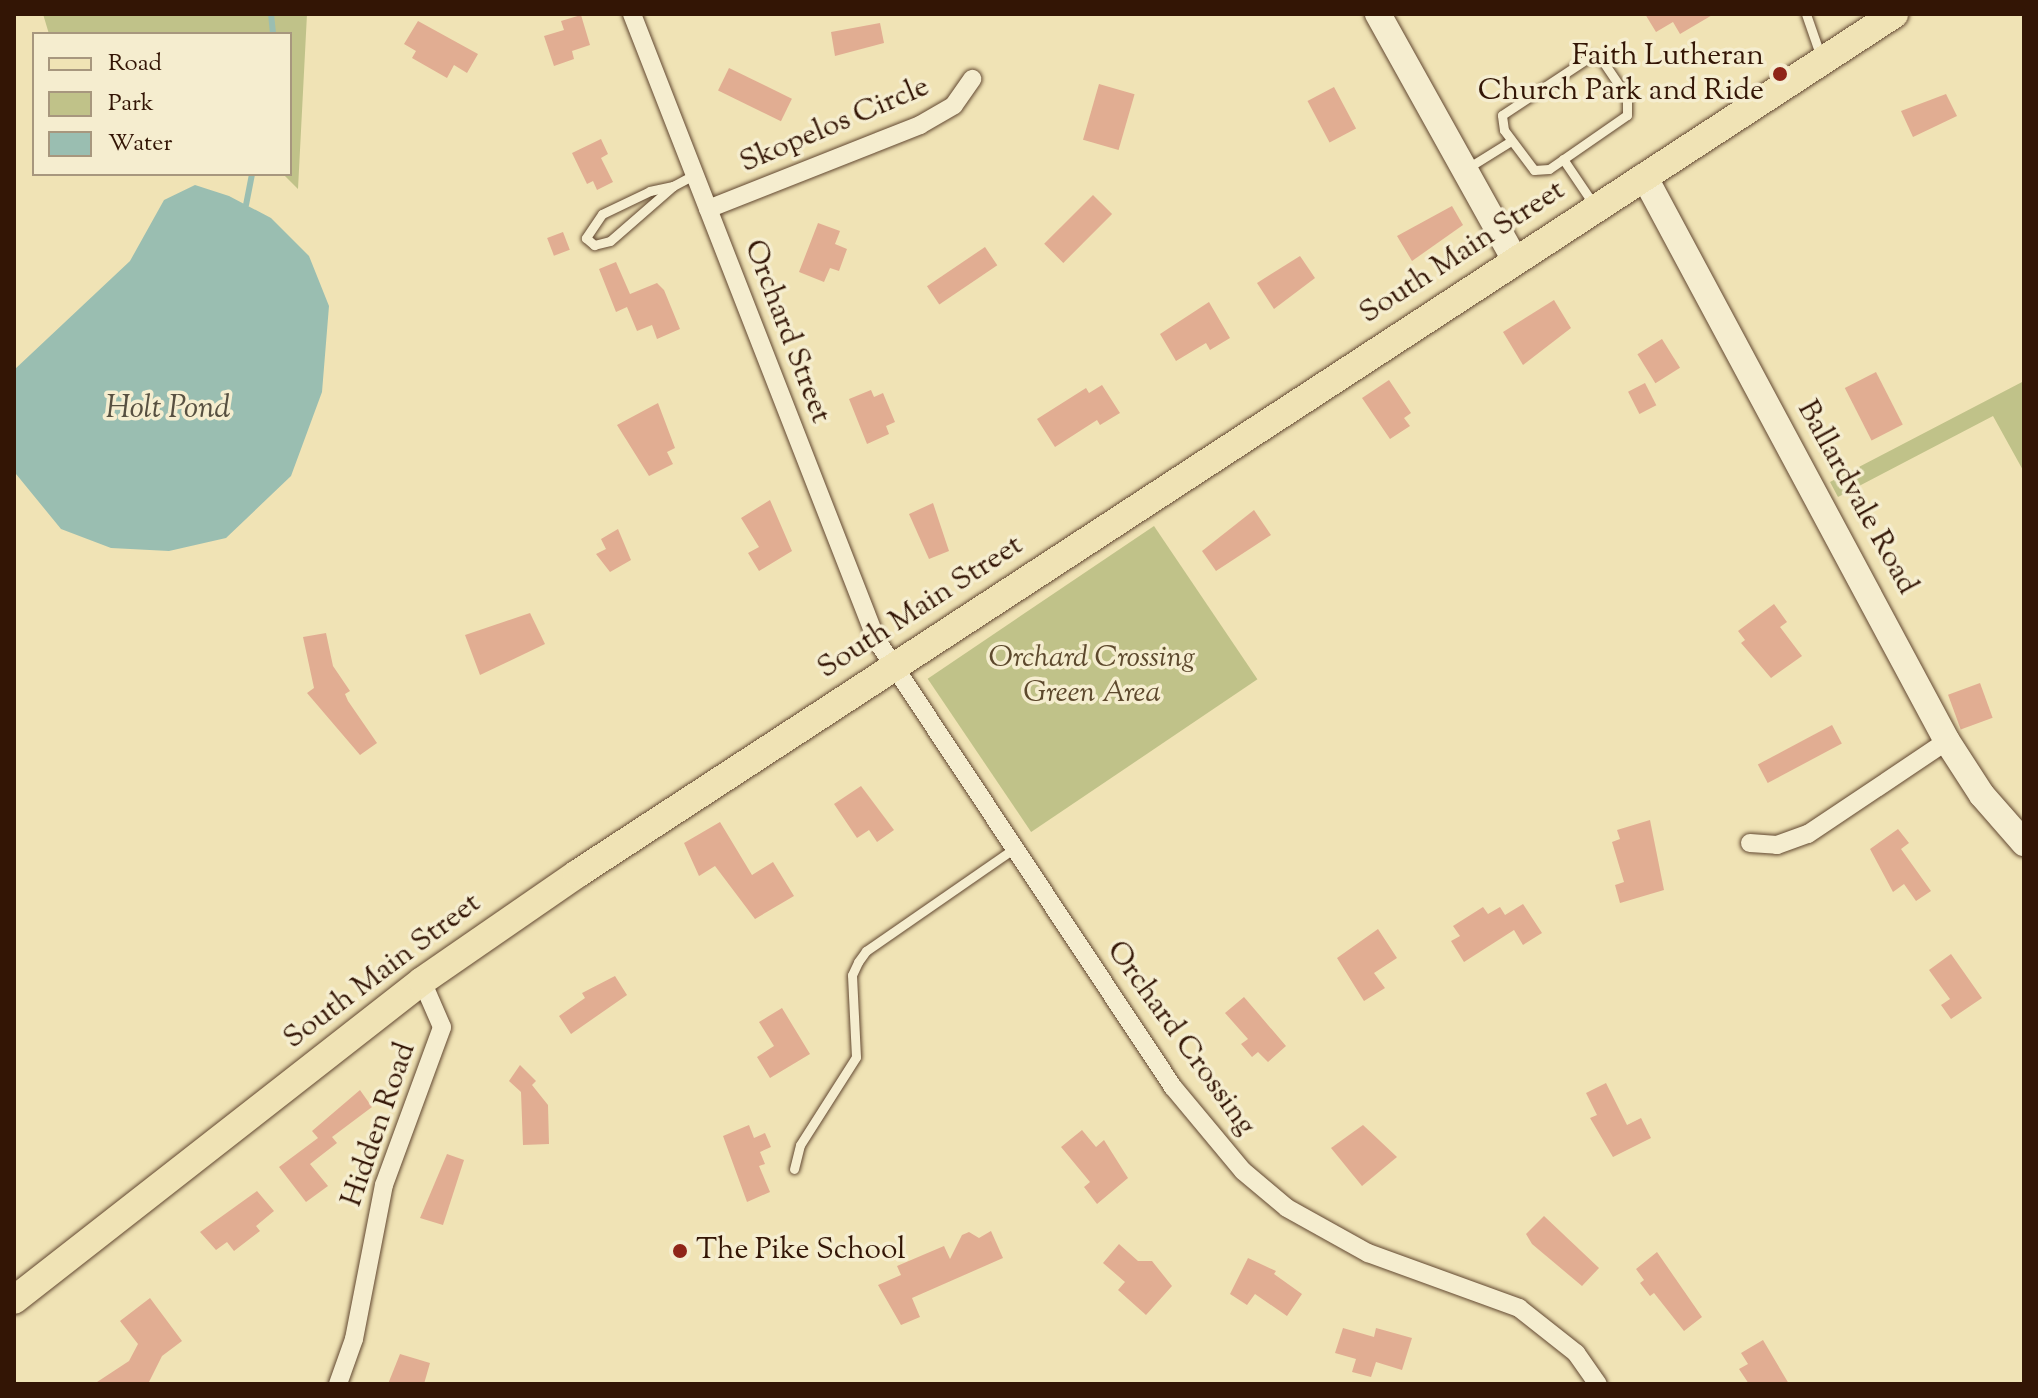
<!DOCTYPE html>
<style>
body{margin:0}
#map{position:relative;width:2038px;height:1398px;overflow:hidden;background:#f0e3b5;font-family:"Sorts Mill Goudy",serif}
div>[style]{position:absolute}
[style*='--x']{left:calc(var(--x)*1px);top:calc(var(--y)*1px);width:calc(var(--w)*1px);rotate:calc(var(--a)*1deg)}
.green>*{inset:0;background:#c0c289;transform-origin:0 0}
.water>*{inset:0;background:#9abeb1}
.stream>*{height:6px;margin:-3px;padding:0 3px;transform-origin:3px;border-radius:3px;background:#9abeb1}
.building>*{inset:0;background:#e1ad92;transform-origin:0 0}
.roads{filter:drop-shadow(0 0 2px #624831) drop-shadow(0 0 2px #624831)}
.lane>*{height:9px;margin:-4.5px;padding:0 4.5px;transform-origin:4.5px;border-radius:4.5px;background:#f5edcf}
.street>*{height:18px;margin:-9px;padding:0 9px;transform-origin:9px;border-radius:9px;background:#f5edcf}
.secondary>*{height:26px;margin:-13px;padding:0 13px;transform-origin:13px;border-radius:13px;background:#f5edcf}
.primary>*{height:28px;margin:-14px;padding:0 14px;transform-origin:14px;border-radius:14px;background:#f0e3b5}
.dots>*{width:22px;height:22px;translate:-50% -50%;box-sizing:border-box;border:4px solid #f5edcf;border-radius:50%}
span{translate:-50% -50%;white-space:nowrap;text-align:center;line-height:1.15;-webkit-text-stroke:7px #f5edcf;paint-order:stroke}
.poi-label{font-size:30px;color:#331505}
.right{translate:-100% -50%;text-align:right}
.left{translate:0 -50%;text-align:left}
.street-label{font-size:30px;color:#331505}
.park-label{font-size:30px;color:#5d492d;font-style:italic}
.water-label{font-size:32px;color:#575041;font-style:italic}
.frame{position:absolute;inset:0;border:16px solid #331505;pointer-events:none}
.legend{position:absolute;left:32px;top:32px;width:260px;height:144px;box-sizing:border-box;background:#f5edcf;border:2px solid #a7977e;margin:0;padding:10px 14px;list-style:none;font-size:24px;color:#331505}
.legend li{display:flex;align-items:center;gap:16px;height:40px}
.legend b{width:40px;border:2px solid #a7977e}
</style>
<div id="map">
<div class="green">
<i style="clip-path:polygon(43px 14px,307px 14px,298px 189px,283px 174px,290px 174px,290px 34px,49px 34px)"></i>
<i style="clip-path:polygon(2024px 381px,2024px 472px,1993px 416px,1838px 497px,1830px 482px)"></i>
<i style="left:1154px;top:526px;width:185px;height:273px;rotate:56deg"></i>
</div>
<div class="water">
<i style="clip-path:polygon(195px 185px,229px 196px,271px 218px,309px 256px,329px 306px,322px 392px,291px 476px,226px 538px,169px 551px,111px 548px,61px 529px,16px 474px,14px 370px,130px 261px,164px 200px)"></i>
</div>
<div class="stream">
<i style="--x:271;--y:14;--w:20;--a:84"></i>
<i style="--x:246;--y:205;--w:32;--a:-79"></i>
</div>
<div class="building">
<i style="clip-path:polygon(1645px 14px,1714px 14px,1680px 34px,1673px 22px,1656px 32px)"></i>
<i style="clip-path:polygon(581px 15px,590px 45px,572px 51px,574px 59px,554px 66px,544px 36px,564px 30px,561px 21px)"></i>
<i style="clip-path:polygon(418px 21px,478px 54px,467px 73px,454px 65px,447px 78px,412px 58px,416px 51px,404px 44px)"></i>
<i style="clip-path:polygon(880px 23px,884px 43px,835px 56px,831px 32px)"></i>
<i style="left:729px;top:68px;width:70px;height:25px;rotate:26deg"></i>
<i style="left:1099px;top:84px;width:37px;height:58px;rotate:16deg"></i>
<i style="left:1334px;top:87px;width:47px;height:30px;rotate:62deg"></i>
<i style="clip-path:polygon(1946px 94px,1957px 116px,1913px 137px,1901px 111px)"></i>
<i style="clip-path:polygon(601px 139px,608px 154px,601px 158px,613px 182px,597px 190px,593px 181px,587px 184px,572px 153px)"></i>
<i style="left:1093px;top:195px;width:27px;height:69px;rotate:45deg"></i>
<i style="clip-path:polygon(1452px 206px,1463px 225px,1412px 261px,1397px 236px)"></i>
<i style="clip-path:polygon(818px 223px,840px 231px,835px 244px,847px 249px,839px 271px,830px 268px,824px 282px,799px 272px)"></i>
<i style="left:563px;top:232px;width:19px;height:17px;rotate:69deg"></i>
<i style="left:985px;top:247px;width:22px;height:70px;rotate:56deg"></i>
<i style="clip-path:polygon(1300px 256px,1315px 278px,1274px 309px,1257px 283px)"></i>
<i style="clip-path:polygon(616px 262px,630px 294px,657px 283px,664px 290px,680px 329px,657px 339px,652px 325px,637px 331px,627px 307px,616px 312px,599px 269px)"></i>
<i style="clip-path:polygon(1554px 300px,1571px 328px,1523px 365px,1503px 332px)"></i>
<i style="clip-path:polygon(1209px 302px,1230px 338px,1210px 350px,1206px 343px,1176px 361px,1160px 334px)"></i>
<i style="left:1662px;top:339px;width:34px;height:29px;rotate:58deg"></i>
<i style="left:1876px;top:372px;width:59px;height:35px;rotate:63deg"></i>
<i style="clip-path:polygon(1389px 380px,1411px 413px,1404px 418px,1410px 426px,1390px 439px,1362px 398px)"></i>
<i style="left:1645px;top:383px;width:25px;height:19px;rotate:63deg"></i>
<i style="clip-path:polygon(1102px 385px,1120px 413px,1100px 425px,1097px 420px,1055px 447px,1037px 419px,1086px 388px,1089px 393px)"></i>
<i style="clip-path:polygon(871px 390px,874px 397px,883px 393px,895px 422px,886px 426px,889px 434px,867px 444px,849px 399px)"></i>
<i style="clip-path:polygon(658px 403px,675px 448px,667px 452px,673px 464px,649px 476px,617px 425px)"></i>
<i style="clip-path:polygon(770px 500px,792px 551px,759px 571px,748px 553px,759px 547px,741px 518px)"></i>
<i style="clip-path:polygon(933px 503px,949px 551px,929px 559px,909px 514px)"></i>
<i style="clip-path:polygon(1254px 510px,1271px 535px,1216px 571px,1202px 551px)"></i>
<i style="clip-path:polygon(618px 529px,631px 560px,610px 572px,596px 554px,606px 549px,601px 539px)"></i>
<i style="clip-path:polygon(1774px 604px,1787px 622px,1780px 627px,1802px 656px,1771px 678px,1741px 643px,1745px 640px,1738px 631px)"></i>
<i style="clip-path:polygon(530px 613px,545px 644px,480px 675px,465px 635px)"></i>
<i style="clip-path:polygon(326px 633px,333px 666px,350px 691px,345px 694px,348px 701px,377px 743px,360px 755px,307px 693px,314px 688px,303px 637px)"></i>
<i style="left:1980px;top:683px;width:37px;height:34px;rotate:70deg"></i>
<i style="left:1832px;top:725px;width:21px;height:84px;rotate:62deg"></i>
<i style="clip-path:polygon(861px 786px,894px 830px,877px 842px,869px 830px,857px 838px,834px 804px)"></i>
<i style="clip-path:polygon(1650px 820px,1664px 890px,1620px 903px,1615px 885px,1624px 882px,1612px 842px,1620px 839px,1617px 830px)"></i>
<i style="clip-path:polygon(720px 822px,752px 875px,773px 862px,794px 896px,755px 919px,715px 866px,699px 876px,684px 843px)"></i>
<i style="clip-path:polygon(1898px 829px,1909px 843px,1901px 849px,1931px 891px,1916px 901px,1904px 884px,1893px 892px,1870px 849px)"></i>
<i style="clip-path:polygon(1523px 904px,1542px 933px,1523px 945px,1514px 930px,1464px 962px,1451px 941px,1460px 936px,1453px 926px,1483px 907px,1488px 914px,1500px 907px,1505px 915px)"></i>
<i style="clip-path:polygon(1378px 929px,1397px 958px,1374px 973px,1385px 988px,1364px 1001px,1337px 958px)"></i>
<i style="clip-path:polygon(1951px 954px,1982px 998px,1951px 1019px,1941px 1005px,1950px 999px,1929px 970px)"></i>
<i style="clip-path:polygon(615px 976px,627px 995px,571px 1034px,559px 1016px,585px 998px,582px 993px)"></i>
<i style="clip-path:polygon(1244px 997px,1286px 1046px,1268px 1062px,1258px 1052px,1252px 1057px,1241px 1044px,1248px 1039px,1225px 1013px)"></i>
<i style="clip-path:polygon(782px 1008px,810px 1054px,770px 1078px,757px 1057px,774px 1046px,759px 1022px)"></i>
<i style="clip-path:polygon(520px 1065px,536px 1081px,532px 1085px,548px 1105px,549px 1144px,523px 1145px,521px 1092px,509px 1081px)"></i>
<i style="clip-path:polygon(1606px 1083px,1627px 1125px,1641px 1118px,1651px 1138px,1613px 1157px,1590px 1118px,1597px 1115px,1586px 1093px)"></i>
<i style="clip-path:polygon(360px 1090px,372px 1107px,332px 1137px,337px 1143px,310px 1164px,328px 1186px,306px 1202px,279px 1167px,318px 1138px,312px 1131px)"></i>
<i style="clip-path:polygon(749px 1125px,754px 1138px,765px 1133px,771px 1147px,760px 1152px,765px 1164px,759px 1166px,770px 1192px,747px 1202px,723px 1136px)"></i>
<i style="clip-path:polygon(1363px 1125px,1397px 1157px,1362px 1186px,1331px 1148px)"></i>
<i style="clip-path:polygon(1082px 1130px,1096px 1147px,1104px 1140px,1128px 1178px,1097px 1204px,1084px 1187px,1090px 1182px,1061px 1147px)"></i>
<i style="clip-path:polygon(447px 1154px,464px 1160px,443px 1225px,420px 1218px)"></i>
<i style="clip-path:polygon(257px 1191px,274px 1211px,256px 1226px,260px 1231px,234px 1251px,227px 1242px,216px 1250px,200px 1232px)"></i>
<i style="clip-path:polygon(1544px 1216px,1599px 1268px,1582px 1286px,1532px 1244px,1526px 1234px)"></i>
<i style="clip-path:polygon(991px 1231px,1003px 1258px,912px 1298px,920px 1317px,901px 1325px,878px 1285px,901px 1275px,897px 1266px,944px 1246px,950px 1259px,962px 1235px,969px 1232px,979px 1238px)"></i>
<i style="clip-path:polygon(1119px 1244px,1138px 1261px,1152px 1261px,1172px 1286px,1146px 1315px,1118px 1290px,1125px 1282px,1103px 1263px)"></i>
<i style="clip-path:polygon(1657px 1252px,1702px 1317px,1684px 1331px,1654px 1293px,1650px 1296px,1640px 1283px,1644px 1280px,1636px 1269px)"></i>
<i style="clip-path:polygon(1248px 1258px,1276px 1271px,1274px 1274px,1302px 1294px,1287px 1316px,1255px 1294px,1247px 1305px,1230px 1294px)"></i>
<i style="clip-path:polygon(150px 1298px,182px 1341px,162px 1356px,148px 1384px,94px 1384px,129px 1361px,138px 1344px,120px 1321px)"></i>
<i style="clip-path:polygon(1343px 1328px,1374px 1337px,1376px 1328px,1412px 1338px,1402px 1370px,1376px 1362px,1371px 1377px,1352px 1372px,1356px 1359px,1335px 1353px)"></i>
<i style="clip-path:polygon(1763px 1340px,1789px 1384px,1749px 1384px,1739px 1369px,1748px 1364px,1741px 1353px)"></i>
<i style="clip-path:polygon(400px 1354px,430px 1363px,424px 1384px,388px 1384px)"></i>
</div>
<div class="roads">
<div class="lane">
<i style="--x:1806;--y:14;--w:46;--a:70.8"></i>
<i style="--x:1591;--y:56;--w:12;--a:20"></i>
<i style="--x:1602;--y:60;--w:45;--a:56"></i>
<i style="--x:1627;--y:97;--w:18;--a:90"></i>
<i style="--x:1627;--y:115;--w:95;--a:145.3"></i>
<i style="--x:1549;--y:169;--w:15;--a:176"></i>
<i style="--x:1534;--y:170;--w:50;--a:-126.9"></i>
<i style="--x:1504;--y:130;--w:15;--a:-98"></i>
<i style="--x:1502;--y:115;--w:107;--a:-33.5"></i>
<i style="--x:1563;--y:159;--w:55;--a:56"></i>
<i style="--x:1466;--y:169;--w:53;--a:-31.9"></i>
<i style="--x:673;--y:186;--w:24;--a:168"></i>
<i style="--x:650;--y:191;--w:53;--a:154.4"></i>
<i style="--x:602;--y:214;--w:29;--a:124"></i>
<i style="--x:586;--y:238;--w:11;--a:41"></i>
<i style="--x:594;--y:245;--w:16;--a:-14"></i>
<i style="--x:610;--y:241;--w:84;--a:-41.1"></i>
<i style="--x:673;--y:186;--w:24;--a:-28"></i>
<i style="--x:794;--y:1169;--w:25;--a:-76"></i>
<i style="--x:800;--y:1145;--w:104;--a:-57.5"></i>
<i style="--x:856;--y:1057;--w:82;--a:-92.8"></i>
<i style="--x:852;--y:975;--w:14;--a:-65"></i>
<i style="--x:858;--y:962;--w:14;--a:-54"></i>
<i style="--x:866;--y:951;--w:181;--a:-34.7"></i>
</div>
<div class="street">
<i style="--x:632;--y:14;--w:671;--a:68.67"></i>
<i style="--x:876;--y:639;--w:538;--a:56.46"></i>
<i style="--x:1173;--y:1087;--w:109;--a:50.2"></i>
<i style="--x:1243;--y:1171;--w:57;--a:40.1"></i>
<i style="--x:1287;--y:1208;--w:93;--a:29.1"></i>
<i style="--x:1368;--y:1253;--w:161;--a:20"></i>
<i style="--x:1519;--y:1308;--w:73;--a:38.3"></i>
<i style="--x:1576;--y:1353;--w:38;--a:55"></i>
<i style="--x:708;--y:209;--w:228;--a:-21.6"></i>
<i style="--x:920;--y:125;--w:39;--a:-30"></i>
<i style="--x:954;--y:105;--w:32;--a:-55"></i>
<i style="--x:1750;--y:843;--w:27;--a:4"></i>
<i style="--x:1777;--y:845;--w:33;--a:-20"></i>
<i style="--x:1808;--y:834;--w:167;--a:-33.8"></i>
<i style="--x:338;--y:1384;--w:48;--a:-70.4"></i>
<i style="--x:354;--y:1339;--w:157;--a:-79"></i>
<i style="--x:384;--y:1185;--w:168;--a:-69.8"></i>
<i style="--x:442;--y:1027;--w:50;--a:-113.5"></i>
</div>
<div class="secondary">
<i style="--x:1378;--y:14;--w:282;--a:60.9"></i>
<i style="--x:1644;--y:176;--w:641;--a:61.8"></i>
<i style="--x:1947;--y:741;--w:64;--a:57.1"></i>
<i style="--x:1982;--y:795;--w:64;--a:48.8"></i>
</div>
<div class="primary">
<i style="--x:14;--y:1300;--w:518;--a:-38.02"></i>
<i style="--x:422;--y:981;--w:188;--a:-34.6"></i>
<i style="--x:577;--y:874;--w:1573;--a:-33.14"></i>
</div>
</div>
<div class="dots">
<i style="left:1780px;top:74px;background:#8f2418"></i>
<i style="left:680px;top:1251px;background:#8f2418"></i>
</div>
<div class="poi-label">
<span class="right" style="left:1764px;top:74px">Faith Lutheran<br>Church Park and Ride</span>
<span class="left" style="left:696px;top:1251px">The Pike School</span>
</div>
<div class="street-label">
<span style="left:835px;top:126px;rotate:-23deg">Skopelos Circle</span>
<span style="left:1463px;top:253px;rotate:-33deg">South Main Street</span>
<span style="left:786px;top:332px;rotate:69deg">Orchard Street</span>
<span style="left:1856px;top:498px;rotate:61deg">Ballardvale Road</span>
<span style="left:921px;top:608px;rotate:-33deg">South Main Street</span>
<span style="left:383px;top:972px;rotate:-37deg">South Main Street</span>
<span style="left:1180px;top:1039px;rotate:54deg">Orchard Crossing</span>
<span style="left:380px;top:1125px;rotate:-71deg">Hidden Road</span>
</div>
<div class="park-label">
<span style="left:1092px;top:676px">Orchard Crossing<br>Green Area</span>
</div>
<div class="water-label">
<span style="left:168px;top:409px">Holt Pond</span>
</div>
<div class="frame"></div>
<ul class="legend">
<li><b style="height:10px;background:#f0e3b5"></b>Road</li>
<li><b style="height:22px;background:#c0c289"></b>Park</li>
<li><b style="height:22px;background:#9abeb1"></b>Water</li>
</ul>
</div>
